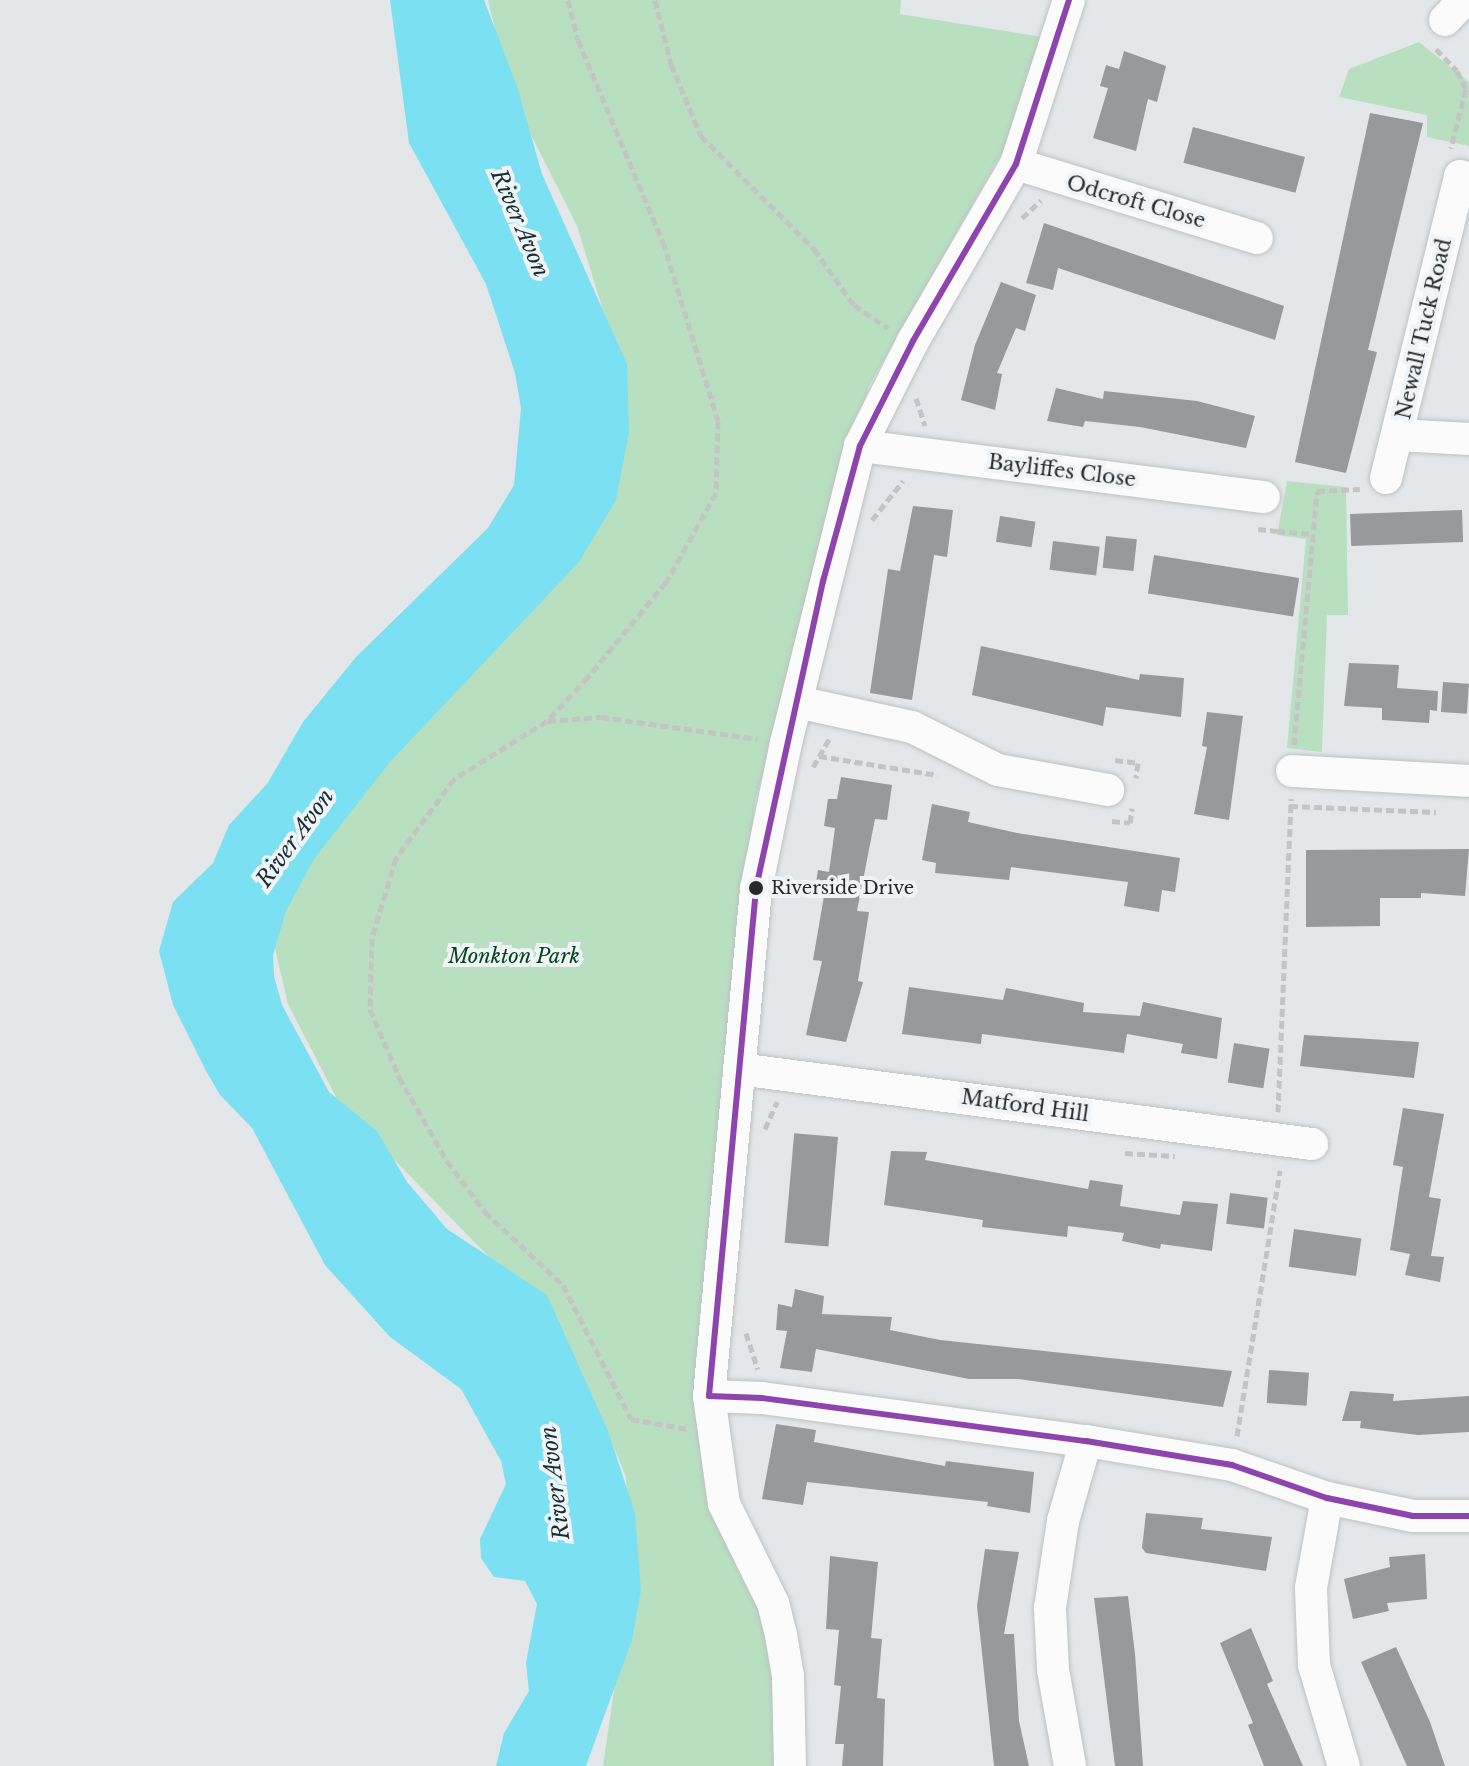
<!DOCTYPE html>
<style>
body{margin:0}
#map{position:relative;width:1469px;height:1766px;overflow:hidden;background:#e4e7e9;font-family:"Libre Baskerville",serif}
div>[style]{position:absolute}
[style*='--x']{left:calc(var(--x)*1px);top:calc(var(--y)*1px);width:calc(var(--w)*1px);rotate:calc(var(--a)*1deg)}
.green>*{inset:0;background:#b9dfc1}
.water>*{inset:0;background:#7ce0f3}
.building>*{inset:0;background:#97999a;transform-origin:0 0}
.path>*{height:5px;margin-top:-2.5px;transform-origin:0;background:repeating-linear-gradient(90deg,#c4c4c5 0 8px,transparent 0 12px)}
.roads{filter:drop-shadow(0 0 2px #bfc1c2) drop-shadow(0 0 2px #bfc1c2)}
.minor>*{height:32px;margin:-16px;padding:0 16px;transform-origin:16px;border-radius:16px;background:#fbfbfc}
.bus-1>*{height:6px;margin:-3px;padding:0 3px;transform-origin:3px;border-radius:3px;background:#8e44ad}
.dots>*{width:22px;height:22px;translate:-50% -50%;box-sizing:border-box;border:4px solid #f1f4f7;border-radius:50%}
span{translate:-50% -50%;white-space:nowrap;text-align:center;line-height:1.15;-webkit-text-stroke:8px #f1f4f7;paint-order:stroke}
.bus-label{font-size:18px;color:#28292a}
.left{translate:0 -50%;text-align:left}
.street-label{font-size:20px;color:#28292a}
.park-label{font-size:20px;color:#05461c;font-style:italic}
.water-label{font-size:22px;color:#162e32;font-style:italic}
</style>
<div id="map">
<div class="green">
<i style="clip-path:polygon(488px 0,901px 0,900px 14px,1042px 37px,1004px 149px,869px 386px,755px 802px,695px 1369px,709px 1508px,765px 1624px,778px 1723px,778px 1766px,603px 1766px,630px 1581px,626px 1477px,609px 1436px,488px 1256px,339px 1103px,288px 1004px,274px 944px,286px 888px,626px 385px,577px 226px,510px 93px)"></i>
<i style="clip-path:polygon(1419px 42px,1469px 82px,1469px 146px,1427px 137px,1427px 115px,1339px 97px,1349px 69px)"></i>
<i style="clip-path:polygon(1287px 481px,1346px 487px,1348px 615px,1327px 615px,1322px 752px,1287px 748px,1306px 539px,1277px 535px)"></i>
</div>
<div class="water">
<i style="clip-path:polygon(390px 0,484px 0,517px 86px,542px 174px,627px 364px,629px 433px,616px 500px,579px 562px,390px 762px,314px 859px,286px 911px,273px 955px,274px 976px,282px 1005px,329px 1092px,377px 1131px,407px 1182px,447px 1229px,547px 1295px,608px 1431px,635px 1513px,641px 1590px,632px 1640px,586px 1766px,496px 1766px,504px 1733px,529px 1691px,526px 1663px,537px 1604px,525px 1581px,494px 1577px,481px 1558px,480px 1539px,506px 1484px,501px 1461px,461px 1389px,390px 1337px,325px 1265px,252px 1128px,220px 1095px,206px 1071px,173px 1005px,159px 951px,173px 902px,213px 863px,229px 825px,267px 784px,303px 722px,356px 657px,488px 528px,514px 485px,521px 408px,515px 373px,486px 284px,409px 143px)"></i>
</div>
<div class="building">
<i style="clip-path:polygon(1124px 51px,1166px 66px,1157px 102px,1148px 99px,1136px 151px,1093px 138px,1108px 88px,1100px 86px,1106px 65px,1119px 69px)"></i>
<i style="clip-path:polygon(1370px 113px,1423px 123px,1368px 350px,1377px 352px,1346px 473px,1295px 462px)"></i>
<i style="left:1193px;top:127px;width:116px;height:37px;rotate:15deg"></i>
<i style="clip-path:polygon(1044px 223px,1284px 306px,1275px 340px,1058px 268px,1053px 290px,1026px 283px)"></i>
<i style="clip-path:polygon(1001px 282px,1036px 295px,1025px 331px,1016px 328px,997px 373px,1002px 374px,995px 410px,961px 400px,975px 345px)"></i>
<i style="clip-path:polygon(1056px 388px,1103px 399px,1104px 391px,1197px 401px,1255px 416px,1246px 448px,1140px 427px,1085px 421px,1083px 427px,1047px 421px)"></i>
<i style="clip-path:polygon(913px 506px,953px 510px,947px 557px,934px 555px,912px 700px,870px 693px,888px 569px,900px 571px)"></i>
<i style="left:1462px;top:510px;width:32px;height:112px;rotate:88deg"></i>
<i style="left:1000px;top:516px;width:36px;height:26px;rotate:9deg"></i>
<i style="left:1106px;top:536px;width:31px;height:32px;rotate:6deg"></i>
<i style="left:1053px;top:541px;width:47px;height:29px;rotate:7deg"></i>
<i style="left:1154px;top:555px;width:147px;height:39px;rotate:9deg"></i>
<i style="clip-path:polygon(981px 646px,1139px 680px,1140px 674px,1184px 678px,1181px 717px,1106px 707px,1103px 726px,972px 695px)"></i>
<i style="clip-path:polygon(1349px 663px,1399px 665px,1397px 688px,1438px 691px,1437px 711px,1430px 710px,1429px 723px,1382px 720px,1382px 708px,1344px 706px)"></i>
<i style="left:1443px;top:682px;width:26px;height:30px;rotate:4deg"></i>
<i style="clip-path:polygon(1207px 712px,1243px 716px,1229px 820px,1194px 814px,1207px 747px,1202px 746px)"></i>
<i style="clip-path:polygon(841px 777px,892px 785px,887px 820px,875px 819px,857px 911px,869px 912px,858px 981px,863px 982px,846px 1042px,806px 1035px,822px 961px,813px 960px,824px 896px,814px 895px,818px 870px,829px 872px,835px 828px,824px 826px,828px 799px,837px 799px)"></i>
<i style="clip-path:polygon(932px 804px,970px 812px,968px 822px,1017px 833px,1180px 858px,1175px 892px,1162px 890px,1159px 912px,1124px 906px,1128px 882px,1011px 867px,1009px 880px,935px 873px,936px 863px,922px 860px)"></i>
<i style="clip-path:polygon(1469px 849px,1465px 896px,1421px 893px,1421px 898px,1380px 898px,1380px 926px,1306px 927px,1306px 850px)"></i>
<i style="clip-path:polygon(909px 987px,1003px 1000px,1006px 988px,1084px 1003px,1083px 1012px,1140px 1016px,1143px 1002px,1222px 1018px,1217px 1059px,1181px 1053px,1183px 1044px,1127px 1034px,1124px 1053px,982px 1034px,981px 1044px,902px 1034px)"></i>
<i style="clip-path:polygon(1304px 1035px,1419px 1042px,1414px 1078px,1300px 1066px)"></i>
<i style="left:1234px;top:1043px;width:36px;height:40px;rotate:9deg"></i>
<i style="clip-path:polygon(1403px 1108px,1444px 1114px,1429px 1197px,1441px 1199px,1431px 1256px,1444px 1257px,1440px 1282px,1405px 1275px,1410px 1254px,1390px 1250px,1403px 1167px,1393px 1165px)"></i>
<i style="left:838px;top:1137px;width:110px;height:44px;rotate:95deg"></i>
<i style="clip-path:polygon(891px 1151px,927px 1152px,925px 1160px,1088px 1189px,1090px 1180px,1123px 1185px,1120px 1206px,1180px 1215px,1183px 1201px,1218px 1204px,1212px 1251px,1161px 1244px,1160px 1249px,1122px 1241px,1124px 1233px,1068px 1226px,1067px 1237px,982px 1227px,983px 1220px,884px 1205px)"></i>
<i style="left:1230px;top:1193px;width:38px;height:31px;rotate:7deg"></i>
<i style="left:1294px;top:1229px;width:68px;height:38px;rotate:8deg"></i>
<i style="clip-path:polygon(795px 1289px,824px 1296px,822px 1314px,892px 1317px,890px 1330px,940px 1340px,1232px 1371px,1223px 1407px,1018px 1379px,969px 1379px,816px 1349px,812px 1372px,780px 1368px,787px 1331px,776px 1330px,778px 1304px,792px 1307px)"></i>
<i style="left:1269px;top:1370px;width:40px;height:33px;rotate:4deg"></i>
<i style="clip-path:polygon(1350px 1391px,1394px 1394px,1393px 1401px,1469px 1396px,1469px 1432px,1418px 1435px,1360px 1428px,1361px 1421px,1342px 1421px)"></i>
<i style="clip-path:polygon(776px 1424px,816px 1430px,814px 1442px,945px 1466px,946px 1461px,1034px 1472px,1030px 1513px,987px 1506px,988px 1502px,807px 1482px,803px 1505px,762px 1499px)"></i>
<i style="clip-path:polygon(1146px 1513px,1203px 1518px,1201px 1529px,1272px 1537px,1266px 1571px,1146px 1553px,1142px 1548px)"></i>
<i style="clip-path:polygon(985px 1549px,1019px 1552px,1004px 1634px,1014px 1634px,1019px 1721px,1029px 1766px,994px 1766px,977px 1606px)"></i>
<i style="clip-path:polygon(1425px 1554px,1427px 1599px,1387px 1603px,1389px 1611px,1353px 1619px,1344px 1579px,1390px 1567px,1389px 1557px)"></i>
<i style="clip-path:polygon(830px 1556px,878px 1562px,871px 1638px,882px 1639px,877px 1698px,885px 1699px,883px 1766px,842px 1766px,844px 1744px,835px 1744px,841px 1686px,834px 1685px,839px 1630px,826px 1629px)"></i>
<i style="clip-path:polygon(1128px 1596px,1135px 1654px,1143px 1766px,1115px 1766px,1094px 1598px)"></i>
<i style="clip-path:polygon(1251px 1628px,1273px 1681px,1267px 1684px,1303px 1766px,1264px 1766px,1248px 1725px,1253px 1723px,1220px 1643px)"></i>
<i style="clip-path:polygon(1396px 1647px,1430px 1722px,1445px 1766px,1407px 1766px,1361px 1662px)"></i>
</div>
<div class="path">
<i style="--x:568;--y:0;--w:41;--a:76"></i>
<i style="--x:578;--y:40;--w:219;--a:67.2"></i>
<i style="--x:663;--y:242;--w:187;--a:72.9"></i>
<i style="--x:718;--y:421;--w:72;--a:91.6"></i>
<i style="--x:716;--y:493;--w:102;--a:119.3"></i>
<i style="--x:666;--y:582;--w:123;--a:129.4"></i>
<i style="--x:588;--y:677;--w:60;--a:133"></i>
<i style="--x:547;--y:721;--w:110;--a:148.1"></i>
<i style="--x:454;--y:779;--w:98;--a:126.3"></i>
<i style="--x:396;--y:858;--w:84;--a:106.7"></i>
<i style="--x:372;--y:938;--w:71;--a:91.6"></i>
<i style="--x:370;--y:1009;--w:74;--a:66.9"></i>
<i style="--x:399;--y:1077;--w:97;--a:60.3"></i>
<i style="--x:447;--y:1161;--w:64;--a:53.3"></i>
<i style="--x:485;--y:1212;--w:107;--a:43.1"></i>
<i style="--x:563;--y:1285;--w:150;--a:63.1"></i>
<i style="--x:631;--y:1419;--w:57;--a:10.1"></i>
<i style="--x:655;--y:0;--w:66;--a:76"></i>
<i style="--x:671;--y:64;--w:78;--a:67.4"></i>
<i style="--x:701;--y:136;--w:160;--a:45"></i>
<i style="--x:814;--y:249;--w:69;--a:54.5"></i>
<i style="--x:854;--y:305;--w:41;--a:34.1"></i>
<i style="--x:1436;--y:49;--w:30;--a:46"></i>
<i style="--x:1457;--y:71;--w:20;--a:63"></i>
<i style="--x:1466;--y:89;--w:61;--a:104.3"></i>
<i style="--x:1022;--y:218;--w:26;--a:-43"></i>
<i style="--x:916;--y:398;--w:29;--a:72"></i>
<i style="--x:872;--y:520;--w:50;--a:-51.5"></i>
<i style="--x:1258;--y:529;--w:19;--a:6"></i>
<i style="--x:1277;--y:531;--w:35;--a:5"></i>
<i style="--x:548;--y:721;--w:53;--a:-4.3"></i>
<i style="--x:601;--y:717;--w:158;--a:8"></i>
<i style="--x:1294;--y:745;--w:255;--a:-84.8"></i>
<i style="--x:1317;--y:491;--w:43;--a:-2.7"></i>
<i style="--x:819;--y:756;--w:120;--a:9.1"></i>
<i style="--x:1115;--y:760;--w:23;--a:7"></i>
<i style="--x:1138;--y:763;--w:15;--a:98"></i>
<i style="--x:813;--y:767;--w:34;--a:-60"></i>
<i style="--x:1290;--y:806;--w:146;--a:2.4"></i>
<i style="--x:1112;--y:821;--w:18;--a:6"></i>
<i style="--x:1130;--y:823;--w:15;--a:-82"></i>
<i style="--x:1278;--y:1112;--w:314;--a:-87.6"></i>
<i style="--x:765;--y:1129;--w:30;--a:-66"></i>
<i style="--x:1125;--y:1153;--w:50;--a:3.4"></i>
<i style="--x:746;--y:1333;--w:38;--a:72"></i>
<i style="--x:1237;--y:1436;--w:269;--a:-80.8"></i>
</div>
<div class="roads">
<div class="minor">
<i style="--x:1445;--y:20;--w:28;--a:-46"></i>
<i style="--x:1016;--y:164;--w:252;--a:17.1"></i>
<i style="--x:1398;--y:435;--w:71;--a:3.2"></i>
<i style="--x:860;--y:446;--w:407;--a:7.2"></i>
<i style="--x:1386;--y:478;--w:311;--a:-76.2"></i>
<i style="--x:1460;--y:176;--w:9;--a:13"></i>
<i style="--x:797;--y:702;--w:118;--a:12.3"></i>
<i style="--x:912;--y:727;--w:96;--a:26.6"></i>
<i style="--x:998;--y:770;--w:112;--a:10.3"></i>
<i style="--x:1292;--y:771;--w:177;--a:3.2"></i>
<i style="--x:739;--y:1069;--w:578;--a:7.46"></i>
<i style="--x:709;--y:1396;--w:53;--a:2.2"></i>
<i style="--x:762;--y:1398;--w:327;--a:7.6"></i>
<i style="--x:1086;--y:1441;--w:148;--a:9.3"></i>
<i style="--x:1232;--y:1465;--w:101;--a:19.2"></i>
<i style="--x:1327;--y:1498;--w:88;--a:11.8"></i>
<i style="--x:1413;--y:1516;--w:56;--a:0"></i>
<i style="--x:1327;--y:1498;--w:91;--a:100.1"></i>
<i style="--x:1311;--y:1588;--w:77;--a:87.8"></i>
<i style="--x:1314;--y:1665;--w:105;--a:73.5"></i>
<i style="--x:790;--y:1766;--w:90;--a:-91.3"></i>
<i style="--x:788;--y:1676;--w:42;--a:-99.7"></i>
<i style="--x:781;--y:1635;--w:33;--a:-104"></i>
<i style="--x:773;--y:1603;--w:110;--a:-116.3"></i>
<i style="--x:724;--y:1504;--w:109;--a:-97.9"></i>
<i style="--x:709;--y:1396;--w:509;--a:-84.7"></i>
<i style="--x:756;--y:889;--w:149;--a:-78.4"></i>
<i style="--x:786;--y:743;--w:306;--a:-76"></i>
<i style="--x:860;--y:446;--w:118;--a:-63.2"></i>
<i style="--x:913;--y:341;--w:205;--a:-59.8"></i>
<i style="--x:1016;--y:164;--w:172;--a:-72.1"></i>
<i style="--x:1070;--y:1766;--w:97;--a:-100"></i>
<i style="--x:1053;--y:1670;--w:62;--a:-92.8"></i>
<i style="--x:1050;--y:1608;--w:88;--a:-81.5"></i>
<i style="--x:1063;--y:1521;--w:83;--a:-74"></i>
</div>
</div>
<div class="bus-1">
<i style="--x:1069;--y:0;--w:172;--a:107.9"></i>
<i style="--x:1016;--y:164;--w:205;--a:120.2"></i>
<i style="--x:913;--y:341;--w:118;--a:116.8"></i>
<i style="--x:860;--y:446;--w:140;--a:105.3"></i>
<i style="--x:823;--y:581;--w:315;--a:102.3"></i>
<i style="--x:756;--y:889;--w:509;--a:95.3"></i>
<i style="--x:709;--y:1396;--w:53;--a:2.2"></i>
<i style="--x:762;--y:1398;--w:327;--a:7.6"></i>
<i style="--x:1086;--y:1441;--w:148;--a:9.3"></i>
<i style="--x:1232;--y:1465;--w:101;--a:19.2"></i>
<i style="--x:1327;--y:1498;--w:88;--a:11.8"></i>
<i style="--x:1413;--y:1516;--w:56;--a:0"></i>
</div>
<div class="dots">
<i style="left:756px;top:888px;background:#28292a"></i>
</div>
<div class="bus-label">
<span class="left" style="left:771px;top:888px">Riverside Drive</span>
</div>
<div class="street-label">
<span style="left:1136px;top:202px;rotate:16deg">Odcroft Close</span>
<span style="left:1424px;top:329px;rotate:-77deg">Newall Tuck Road</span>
<span style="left:1062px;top:471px;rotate:7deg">Bayliffes Close</span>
<span style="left:1025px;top:1106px;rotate:8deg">Matford Hill</span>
</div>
<div class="park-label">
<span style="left:514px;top:956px">Monkton Park</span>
</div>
<div class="water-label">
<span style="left:520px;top:223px;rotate:67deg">River Avon</span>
<span style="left:295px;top:838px;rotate:-54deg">River Avon</span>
<span style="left:555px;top:1483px;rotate:-97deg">River Avon</span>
</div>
</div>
